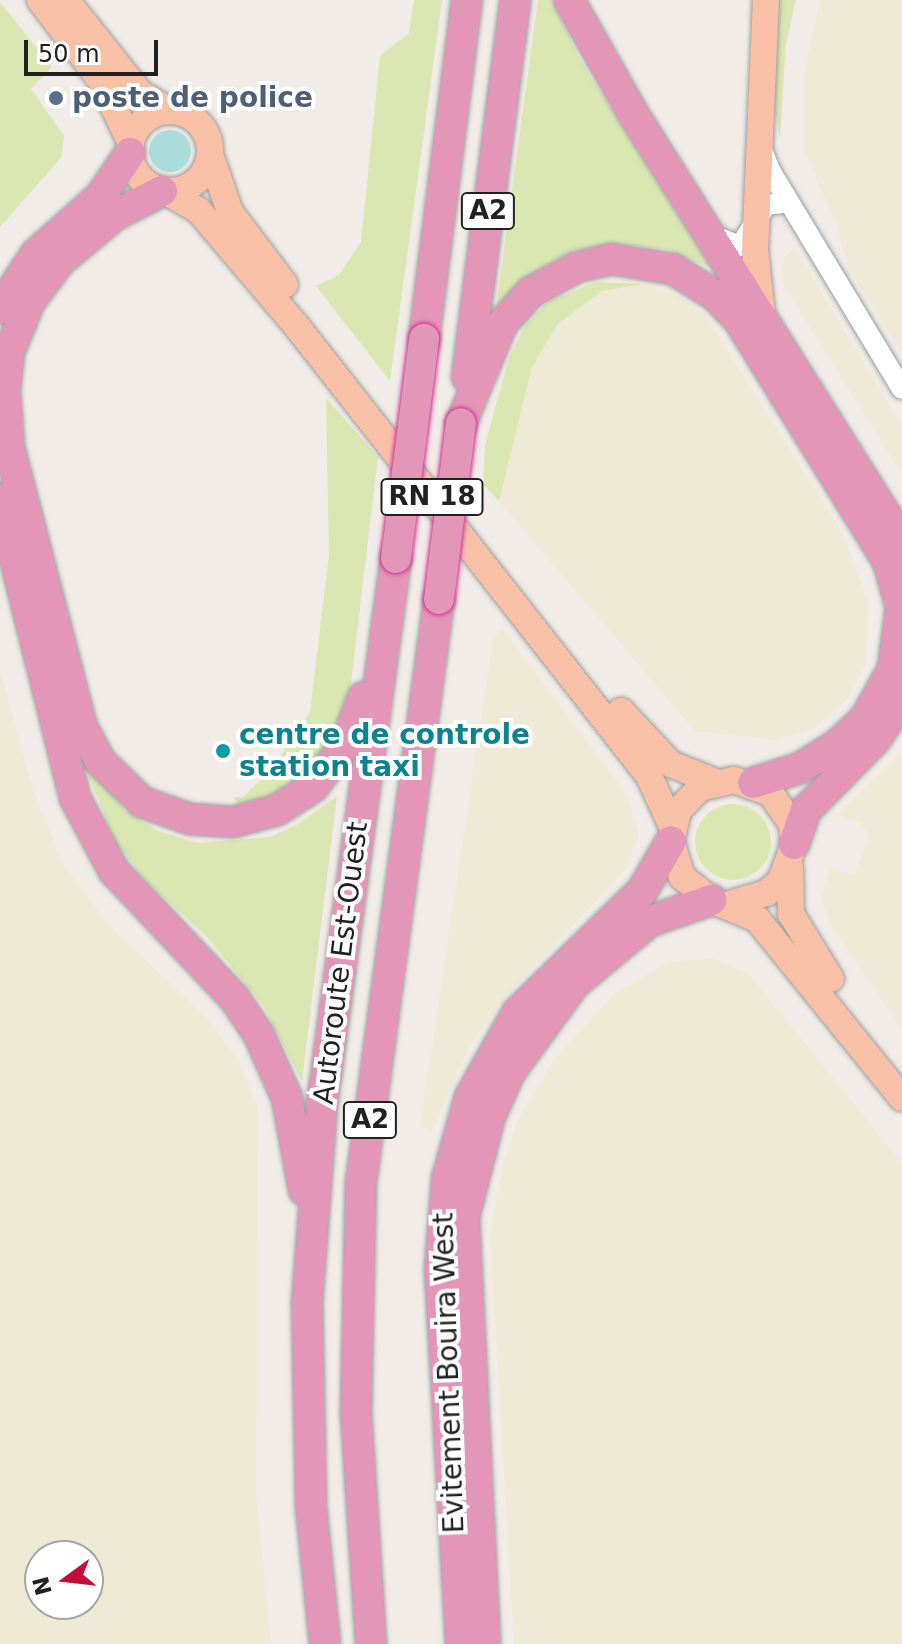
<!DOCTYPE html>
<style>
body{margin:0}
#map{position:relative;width:902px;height:1644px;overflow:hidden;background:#f1ece8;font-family:"DejaVu Sans",sans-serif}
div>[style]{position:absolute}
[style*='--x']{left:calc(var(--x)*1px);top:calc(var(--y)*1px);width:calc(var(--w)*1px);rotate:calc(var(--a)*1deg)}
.farmland>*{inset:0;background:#eeead5}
.grass>*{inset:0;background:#dae7b2}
.round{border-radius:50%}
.water>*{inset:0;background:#acdcda}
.roads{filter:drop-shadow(0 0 2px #9e9e9e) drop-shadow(0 0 2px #9e9e9e)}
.minor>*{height:20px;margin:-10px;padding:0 10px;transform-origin:10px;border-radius:10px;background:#fff}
.major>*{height:26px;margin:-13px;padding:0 13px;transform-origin:13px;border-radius:13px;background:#f7c0a7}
.major>.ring{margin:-13px;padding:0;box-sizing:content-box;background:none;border:26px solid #f7c0a7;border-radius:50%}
.highway>*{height:30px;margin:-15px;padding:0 15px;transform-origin:15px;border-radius:15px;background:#e396b8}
.bridges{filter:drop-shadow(0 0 2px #d23392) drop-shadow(0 0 2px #d23392)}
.highway-bridge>*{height:30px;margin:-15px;padding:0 15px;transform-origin:15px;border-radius:15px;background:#e396b8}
.dots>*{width:22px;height:22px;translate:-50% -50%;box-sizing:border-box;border:4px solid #fff;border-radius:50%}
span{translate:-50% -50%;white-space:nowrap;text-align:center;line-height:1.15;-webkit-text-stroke:8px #fff;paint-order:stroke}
.shield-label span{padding:2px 6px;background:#fff;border:2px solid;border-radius:6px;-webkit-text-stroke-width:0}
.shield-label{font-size:26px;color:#212121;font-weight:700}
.service-label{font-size:28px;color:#4e5e75;font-weight:700}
.left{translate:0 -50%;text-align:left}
.culture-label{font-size:28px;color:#0d838f;font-weight:700}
.street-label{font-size:28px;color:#212121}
.north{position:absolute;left:24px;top:1540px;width:80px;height:80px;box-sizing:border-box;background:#fff;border:2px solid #a6a6a6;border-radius:50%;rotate:255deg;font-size:22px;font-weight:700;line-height:32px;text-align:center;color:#212121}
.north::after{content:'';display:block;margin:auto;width:28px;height:36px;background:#c60c3b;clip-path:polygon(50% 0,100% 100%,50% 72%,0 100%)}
.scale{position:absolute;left:24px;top:40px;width:134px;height:36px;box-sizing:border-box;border:4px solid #212121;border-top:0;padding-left:10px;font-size:24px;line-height:28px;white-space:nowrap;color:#212121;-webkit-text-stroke:6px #fff;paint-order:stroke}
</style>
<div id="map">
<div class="farmland">
<i style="clip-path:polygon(820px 0,902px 0,902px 354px,847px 265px,836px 223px,803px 149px,803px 80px)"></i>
<i style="clip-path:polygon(795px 248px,902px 426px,902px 475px,782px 282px,784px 257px)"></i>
<i style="clip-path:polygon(643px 284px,679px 296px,706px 316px,842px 532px,868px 601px,866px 662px,848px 698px,813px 729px,776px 740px,695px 731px,499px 501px,532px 367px,559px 324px,602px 291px)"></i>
<i style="clip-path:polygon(502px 628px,627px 795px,639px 835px,625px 870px,507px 995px,471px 1043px,432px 1131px,420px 1127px,493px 639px)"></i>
<i style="clip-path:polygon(evenodd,0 670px,33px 790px,63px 864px,110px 927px,212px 1023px,240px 1064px,258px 1108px,256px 1495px,271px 1644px,0 1644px,0 670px,40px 1556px,88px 1556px,88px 1604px,40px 1604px,40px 1556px)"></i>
<i style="clip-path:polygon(902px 752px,902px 1030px,830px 923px,821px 898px,830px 868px,855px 875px,869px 834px,859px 822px,837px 816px,840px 811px)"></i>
<i style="clip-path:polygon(711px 958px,748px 973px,902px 1163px,902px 1644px,514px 1644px,490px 1233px,504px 1162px,518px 1120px,554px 1060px,617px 991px,670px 962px)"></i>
</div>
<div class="grass">
<i style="clip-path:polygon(414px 0,442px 0,390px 381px,316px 286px,339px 275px,361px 242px,380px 56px,409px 33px)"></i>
<i style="clip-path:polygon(538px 0,551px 0,581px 61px,711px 268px,665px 249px,614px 244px,573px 250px,540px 269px,496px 309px)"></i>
<i style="clip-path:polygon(779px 0,796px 0,786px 44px,780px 140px,771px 85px)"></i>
<i style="clip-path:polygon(0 2px,52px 67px,31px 89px,64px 136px,61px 158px,0 227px)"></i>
<i style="clip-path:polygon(596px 282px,643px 284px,602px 291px,558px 324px,532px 367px,499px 501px,483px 484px,485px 445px,509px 358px,525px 326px,548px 302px)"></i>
<i style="clip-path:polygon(326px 398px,378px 457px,351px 683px,323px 758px,280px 793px,239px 804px,232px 797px,243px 797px,274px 766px,310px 712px,329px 555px)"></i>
<i style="clip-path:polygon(78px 749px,124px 810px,158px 831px,198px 843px,270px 837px,298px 824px,337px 796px,302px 1081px,263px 1005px,207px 937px,145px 880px,115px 841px)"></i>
<i class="round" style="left:695px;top:804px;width:76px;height:76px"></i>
</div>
<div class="water">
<i class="round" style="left:149px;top:130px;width:42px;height:42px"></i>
</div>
<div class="roads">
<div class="minor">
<i style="--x:762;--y:150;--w:24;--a:68"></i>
<i style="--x:771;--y:172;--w:253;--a:58.9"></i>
<i style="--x:713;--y:236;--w:29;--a:20"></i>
<i style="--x:740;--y:246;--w:49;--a:-57.6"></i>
<i style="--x:766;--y:205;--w:23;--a:-7"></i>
</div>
<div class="major">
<i style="--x:40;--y:0;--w:103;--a:52.9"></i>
<i style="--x:102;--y:82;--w:68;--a:64.9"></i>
<i style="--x:66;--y:0;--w:119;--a:51.5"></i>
<i style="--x:140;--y:93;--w:35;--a:31"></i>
<i class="ring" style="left:130px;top:111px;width:54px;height:54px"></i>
<i style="--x:210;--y:154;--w:61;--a:71"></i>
<i style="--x:230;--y:212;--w:91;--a:53"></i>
<i style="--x:165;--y:191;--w:39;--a:30"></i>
<i style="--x:199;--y:211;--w:148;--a:49.7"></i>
<i style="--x:295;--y:324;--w:574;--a:51.93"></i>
<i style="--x:649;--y:776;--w:55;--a:65.3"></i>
<i style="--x:762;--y:315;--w:64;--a:-96.2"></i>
<i style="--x:755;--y:251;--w:251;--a:-87.5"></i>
<i style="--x:621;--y:711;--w:73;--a:46.7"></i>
<i style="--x:671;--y:764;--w:48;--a:22.2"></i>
<i style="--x:790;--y:867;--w:47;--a:88.8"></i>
<i style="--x:791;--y:914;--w:76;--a:58.4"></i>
<i style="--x:730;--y:904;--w:39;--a:-17"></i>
<i style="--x:767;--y:893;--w:19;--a:-43"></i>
<i style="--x:781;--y:880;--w:38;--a:-70"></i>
<i style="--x:794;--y:844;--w:20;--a:-96"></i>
<i style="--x:792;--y:824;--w:38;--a:-125"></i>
<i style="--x:770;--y:793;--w:38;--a:-160"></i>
<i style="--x:734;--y:780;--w:35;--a:167"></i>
<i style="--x:700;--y:788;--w:32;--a:134"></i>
<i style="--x:678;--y:811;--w:31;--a:103"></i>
<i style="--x:671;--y:841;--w:38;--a:73"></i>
<i style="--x:682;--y:877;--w:37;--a:38"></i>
<i style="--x:711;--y:900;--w:50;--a:22.4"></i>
<i style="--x:757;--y:919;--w:230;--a:51"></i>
</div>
<div class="highway">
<i style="--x:569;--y:0;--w:129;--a:60.6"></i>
<i style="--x:632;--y:112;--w:507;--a:57.81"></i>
<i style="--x:162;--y:191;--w:53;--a:152.9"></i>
<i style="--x:115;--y:215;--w:72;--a:140.1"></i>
<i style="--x:60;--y:261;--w:50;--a:126.9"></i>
<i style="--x:30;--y:301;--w:55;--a:112.4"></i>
<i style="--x:9;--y:352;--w:39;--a:96"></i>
<i style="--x:5;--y:391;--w:56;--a:85.9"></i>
<i style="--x:9;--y:447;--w:289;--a:75.4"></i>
<i style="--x:82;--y:727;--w:38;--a:62"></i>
<i style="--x:100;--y:761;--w:59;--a:44.3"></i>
<i style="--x:142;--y:802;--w:51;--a:19.5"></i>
<i style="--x:190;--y:819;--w:43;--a:4"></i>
<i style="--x:233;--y:822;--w:46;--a:-15.3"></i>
<i style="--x:277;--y:810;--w:43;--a:-32.6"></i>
<i style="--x:313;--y:787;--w:53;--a:-52.7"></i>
<i style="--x:345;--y:745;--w:51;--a:-69.4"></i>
<i style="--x:0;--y:308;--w:65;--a:-56.3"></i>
<i style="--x:36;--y:254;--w:87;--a:-41.7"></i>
<i style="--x:101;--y:196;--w:52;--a:-56"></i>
<i style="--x:424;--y:339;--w:342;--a:-82.8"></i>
<i style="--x:467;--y:377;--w:380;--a:-82.7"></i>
<i style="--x:461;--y:423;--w:107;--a:-67.5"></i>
<i style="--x:502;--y:324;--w:43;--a:-47.8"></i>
<i style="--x:531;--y:292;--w:52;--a:-28.5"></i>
<i style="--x:577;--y:267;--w:35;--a:-13"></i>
<i style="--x:611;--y:259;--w:63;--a:9.2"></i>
<i style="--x:673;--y:269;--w:51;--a:32.1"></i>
<i style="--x:716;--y:296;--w:33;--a:46"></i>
<i style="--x:739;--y:320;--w:283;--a:58.3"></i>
<i style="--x:888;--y:561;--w:48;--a:74.2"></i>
<i style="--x:901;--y:607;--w:63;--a:97.4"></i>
<i style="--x:893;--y:669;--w:57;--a:119.2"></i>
<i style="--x:865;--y:719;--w:38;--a:137"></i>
<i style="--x:837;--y:745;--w:44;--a:148.1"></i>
<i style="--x:800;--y:768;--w:49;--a:162.3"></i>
<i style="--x:0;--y:499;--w:308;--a:75.9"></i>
<i style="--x:75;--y:798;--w:83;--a:61.9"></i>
<i style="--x:114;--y:871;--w:176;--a:46.6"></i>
<i style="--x:235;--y:999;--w:43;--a:56.3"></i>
<i style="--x:259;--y:1035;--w:69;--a:66"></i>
<i style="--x:287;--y:1098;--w:94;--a:79.5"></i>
<i style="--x:794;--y:844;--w:36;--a:-71"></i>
<i style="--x:806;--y:810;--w:98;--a:-45.4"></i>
<i style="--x:875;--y:740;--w:48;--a:-56"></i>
<i style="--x:325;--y:1644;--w:140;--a:-95.8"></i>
<i style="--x:311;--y:1505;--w:201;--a:-91.1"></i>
<i style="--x:307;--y:1304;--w:200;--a:-85.7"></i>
<i style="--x:322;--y:1105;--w:552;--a:-82.3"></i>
<i style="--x:371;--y:1644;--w:230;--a:-93.7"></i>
<i style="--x:356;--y:1414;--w:231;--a:-88.8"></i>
<i style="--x:361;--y:1183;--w:589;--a:-82.39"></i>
<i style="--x:461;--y:1644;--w:375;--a:-93.2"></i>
<i style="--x:440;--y:1270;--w:91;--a:-85.6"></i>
<i style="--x:447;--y:1179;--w:85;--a:-74.3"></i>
<i style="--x:470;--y:1097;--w:96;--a:-60.8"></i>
<i style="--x:517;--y:1013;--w:176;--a:-44.3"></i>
<i style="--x:643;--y:890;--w:56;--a:-60.3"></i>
<i style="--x:485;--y:1644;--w:428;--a:-92.8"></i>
<i style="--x:464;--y:1217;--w:104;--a:-75.6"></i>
<i style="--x:490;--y:1116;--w:48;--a:-65.6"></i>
<i style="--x:510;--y:1072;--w:109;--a:-54"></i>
<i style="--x:574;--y:984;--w:99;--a:-39.7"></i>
<i style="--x:650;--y:921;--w:65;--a:-19"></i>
</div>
</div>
<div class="bridges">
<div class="highway-bridge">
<i style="--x:396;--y:558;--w:221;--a:-82.7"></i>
<i style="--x:439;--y:599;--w:177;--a:-82.9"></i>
</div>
</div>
<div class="dots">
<i style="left:56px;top:98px;background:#5c6f8a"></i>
<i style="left:223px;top:751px;background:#0f9aa8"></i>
</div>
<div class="shield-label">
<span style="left:488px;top:211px">A2</span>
<span style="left:432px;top:497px">RN 18</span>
<span style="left:370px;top:1120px">A2</span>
</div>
<div class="service-label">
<span class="left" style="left:72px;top:98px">poste de police</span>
</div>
<div class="culture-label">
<span class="left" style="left:239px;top:751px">centre de controle<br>station taxi</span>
</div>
<div class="street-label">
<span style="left:341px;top:963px;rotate:-83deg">Autoroute Est-Ouest</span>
<span style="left:449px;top:1373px;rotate:-92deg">Evitement Bouira West</span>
</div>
<div class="north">N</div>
<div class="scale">50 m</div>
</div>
